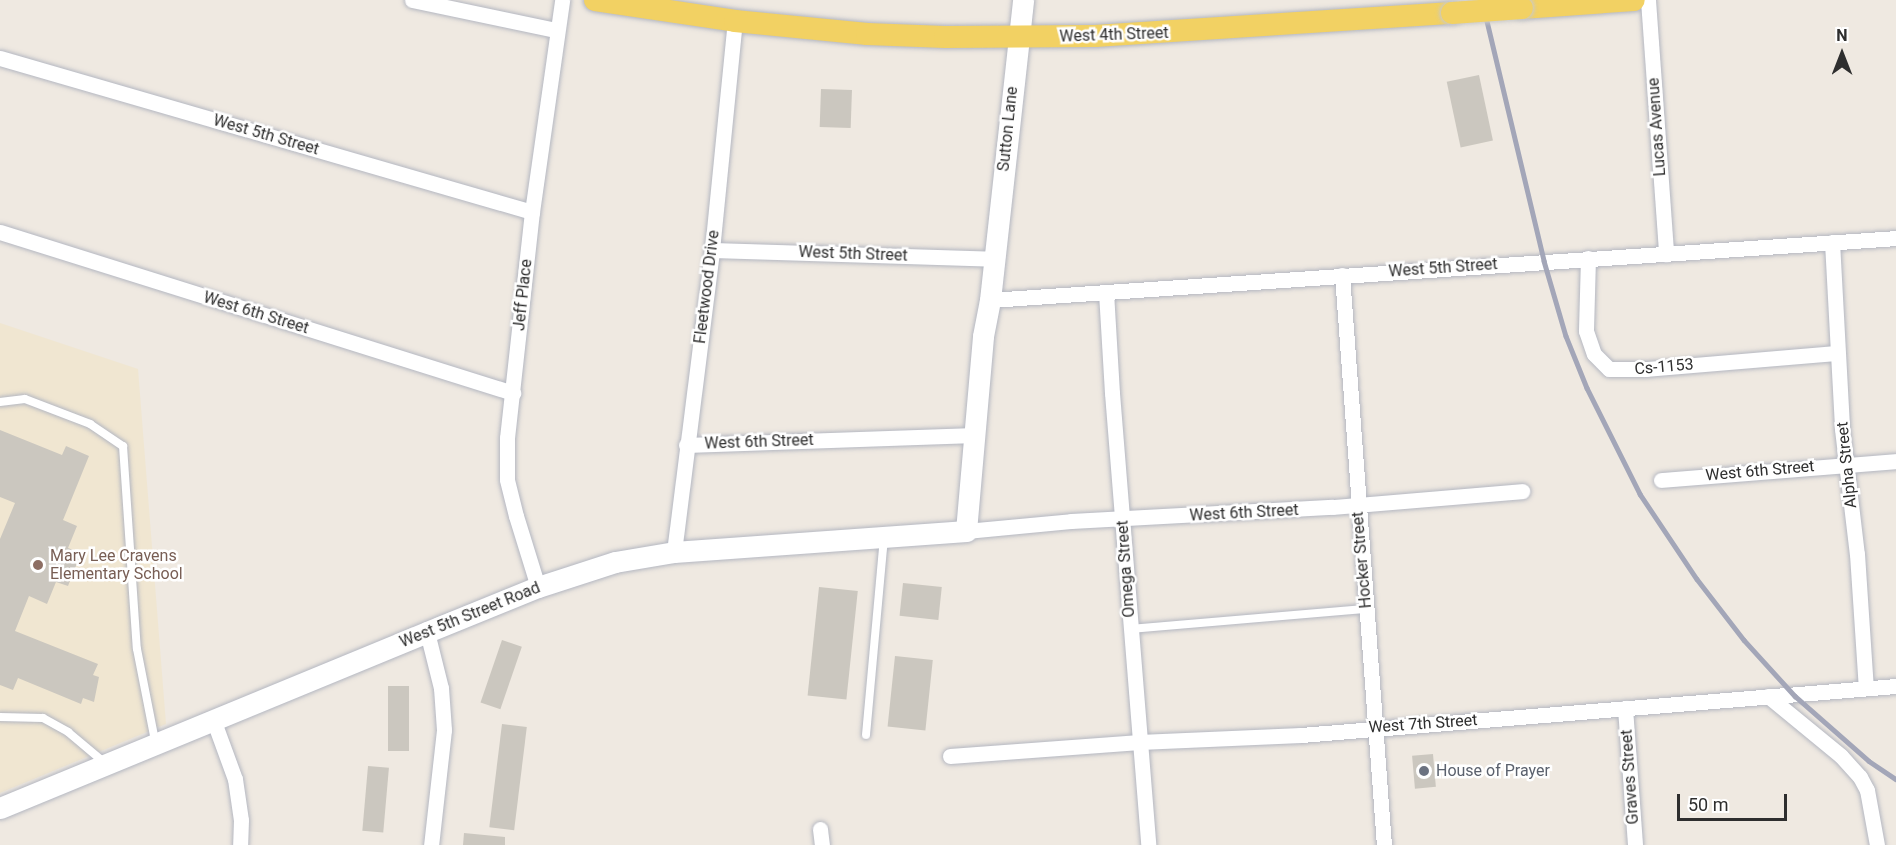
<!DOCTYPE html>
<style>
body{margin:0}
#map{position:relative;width:1896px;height:845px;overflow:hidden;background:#efe9e1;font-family:Roboto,sans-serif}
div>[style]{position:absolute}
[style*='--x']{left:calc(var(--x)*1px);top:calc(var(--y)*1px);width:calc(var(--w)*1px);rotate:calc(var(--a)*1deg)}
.education>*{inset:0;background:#f0e6d1}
.building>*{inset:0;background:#cbc7bf;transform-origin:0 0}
.roads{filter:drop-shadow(0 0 2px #b4b7c1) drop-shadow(0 0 2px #b4b7c1)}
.lane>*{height:8px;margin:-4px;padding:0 4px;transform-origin:4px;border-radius:4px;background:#fff}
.street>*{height:15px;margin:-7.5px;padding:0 7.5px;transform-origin:7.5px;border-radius:7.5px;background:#fff}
.secondary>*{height:21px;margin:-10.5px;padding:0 10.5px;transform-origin:10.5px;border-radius:10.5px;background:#fff}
.primary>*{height:22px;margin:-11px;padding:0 11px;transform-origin:11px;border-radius:11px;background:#f2d163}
.rail>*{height:4.5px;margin:-2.25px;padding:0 2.25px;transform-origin:2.25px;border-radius:2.25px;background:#a3a6b8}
.bridges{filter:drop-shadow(0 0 2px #c9c9c9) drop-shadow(0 0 2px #c9c9c9)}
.primary-bridge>*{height:22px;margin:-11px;padding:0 11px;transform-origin:11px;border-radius:11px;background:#f2d163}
.dots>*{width:16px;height:16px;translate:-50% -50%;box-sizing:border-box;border:3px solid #fff;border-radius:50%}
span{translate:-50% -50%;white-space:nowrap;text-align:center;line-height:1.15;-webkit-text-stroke:5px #fff;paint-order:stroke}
.street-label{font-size:16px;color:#2e2e2e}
.education-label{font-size:16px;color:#785e54}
.left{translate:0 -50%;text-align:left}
.worship-label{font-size:16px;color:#5b616d}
.north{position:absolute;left:1812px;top:24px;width:60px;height:60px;-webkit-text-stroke:4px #fff;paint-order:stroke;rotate:0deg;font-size:16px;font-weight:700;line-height:24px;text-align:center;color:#2e2e2e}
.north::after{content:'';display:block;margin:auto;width:21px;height:27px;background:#2e2e2e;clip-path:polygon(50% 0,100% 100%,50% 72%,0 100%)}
.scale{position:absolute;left:1677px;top:794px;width:110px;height:27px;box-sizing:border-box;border:3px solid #2e2e2e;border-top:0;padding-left:8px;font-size:18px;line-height:21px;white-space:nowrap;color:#2e2e2e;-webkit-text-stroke:4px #fff;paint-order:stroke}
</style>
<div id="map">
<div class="education">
<i style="clip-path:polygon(0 323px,138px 369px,166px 724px,0 793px)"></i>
</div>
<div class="building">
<i style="left:1479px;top:75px;width:67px;height:33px;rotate:78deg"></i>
<i style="left:821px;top:89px;width:31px;height:38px;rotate:2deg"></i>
<i style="clip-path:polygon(0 430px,62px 455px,66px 446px,89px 456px,63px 520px,77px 526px,68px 548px,81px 553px,68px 586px,56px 582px,47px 604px,29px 596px,15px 631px,98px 664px,93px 675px,99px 677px,94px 702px,83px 698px,81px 704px,18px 678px,13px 690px,0 685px,0 539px,15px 503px,0 497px)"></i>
<i style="left:903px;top:583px;width:39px;height:33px;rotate:6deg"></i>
<i style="left:819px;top:587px;width:39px;height:109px;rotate:6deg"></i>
<i style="left:502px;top:640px;width:21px;height:66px;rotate:19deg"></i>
<i style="left:895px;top:656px;width:38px;height:71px;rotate:6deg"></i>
<i style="left:388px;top:686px;width:21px;height:65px"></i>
<i style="left:502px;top:724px;width:25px;height:104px;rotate:7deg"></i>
<i style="left:1433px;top:754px;width:33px;height:21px;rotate:85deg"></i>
<i style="left:368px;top:766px;width:21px;height:65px;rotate:5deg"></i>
<i style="clip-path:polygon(464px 833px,505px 837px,505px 845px,463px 845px)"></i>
</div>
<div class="roads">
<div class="lane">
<i style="--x:0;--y:402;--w:25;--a:-7"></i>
<i style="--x:25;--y:399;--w:70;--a:21"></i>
<i style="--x:90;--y:424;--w:40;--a:34"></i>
<i style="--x:123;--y:446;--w:203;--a:86.1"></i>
<i style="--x:137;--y:649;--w:94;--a:78.9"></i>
<i style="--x:1131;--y:629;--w:236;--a:-4.9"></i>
<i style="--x:0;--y:717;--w:43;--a:1.3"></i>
<i style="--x:43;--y:718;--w:29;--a:29"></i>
<i style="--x:68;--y:732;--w:48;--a:40"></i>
<i style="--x:866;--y:735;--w:198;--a:-84.8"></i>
</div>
<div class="street">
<i style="--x:412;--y:0;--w:147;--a:11.8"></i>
<i style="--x:1648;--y:0;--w:255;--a:85.9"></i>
<i style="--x:0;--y:58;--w:554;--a:16.14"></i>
<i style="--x:0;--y:232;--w:538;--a:17.42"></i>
<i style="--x:1832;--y:242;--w:187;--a:86.9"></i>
<i style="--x:1842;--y:429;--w:126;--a:83.2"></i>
<i style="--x:1857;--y:554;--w:134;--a:86.2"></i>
<i style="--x:712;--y:250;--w:282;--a:1.8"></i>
<i style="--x:1588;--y:258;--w:73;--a:91.6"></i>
<i style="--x:1586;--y:331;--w:24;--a:71"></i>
<i style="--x:1594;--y:354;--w:21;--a:45"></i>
<i style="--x:1609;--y:369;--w:37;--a:0"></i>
<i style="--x:1646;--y:369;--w:192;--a:-4.8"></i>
<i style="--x:1342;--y:275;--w:572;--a:85.79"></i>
<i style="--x:1106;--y:292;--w:101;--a:86.6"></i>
<i style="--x:1112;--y:393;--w:453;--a:85.4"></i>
<i style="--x:990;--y:300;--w:908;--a:-3.91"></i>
<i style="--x:686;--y:445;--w:289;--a:-2"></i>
<i style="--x:1661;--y:480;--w:236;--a:-4.6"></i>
<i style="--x:966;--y:531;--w:105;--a:-5.4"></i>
<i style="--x:1071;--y:521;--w:262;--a:-3.1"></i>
<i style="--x:1333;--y:507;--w:190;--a:-4.8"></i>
<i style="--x:674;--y:552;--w:304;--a:-82.8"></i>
<i style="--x:712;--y:250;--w:230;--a:-84.3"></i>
<i style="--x:538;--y:587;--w:74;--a:-107.2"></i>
<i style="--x:516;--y:516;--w:38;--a:-104"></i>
<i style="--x:507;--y:479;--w:41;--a:-90"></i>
<i style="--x:507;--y:438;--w:227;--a:-83.7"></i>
<i style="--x:532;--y:212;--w:214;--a:-81.9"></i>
<i style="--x:427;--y:632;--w:58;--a:76"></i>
<i style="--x:441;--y:688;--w:42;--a:85.9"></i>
<i style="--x:444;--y:730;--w:116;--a:96.4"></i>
<i style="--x:1768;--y:696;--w:94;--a:39.4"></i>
<i style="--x:1841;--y:756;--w:28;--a:48"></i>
<i style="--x:1860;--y:777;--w:15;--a:62"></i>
<i style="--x:1867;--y:790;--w:56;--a:79.7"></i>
<i style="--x:1625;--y:708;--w:137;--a:85.8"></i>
<i style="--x:213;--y:719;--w:64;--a:69.9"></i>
<i style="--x:235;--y:779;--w:41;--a:81.7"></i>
<i style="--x:241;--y:820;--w:25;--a:92"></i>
<i style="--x:950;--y:756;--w:190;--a:-4.2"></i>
<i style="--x:1139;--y:742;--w:162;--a:-2.5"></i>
<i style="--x:1301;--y:735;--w:597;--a:-4.71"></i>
<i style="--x:820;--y:829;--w:16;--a:83"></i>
</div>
<div class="secondary">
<i style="--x:0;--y:808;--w:462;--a:-22.4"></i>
<i style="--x:427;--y:632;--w:120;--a:-22.1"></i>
<i style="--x:538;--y:587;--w:81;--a:-18"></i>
<i style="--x:615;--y:562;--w:60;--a:-9.6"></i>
<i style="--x:674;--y:552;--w:293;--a:-4.1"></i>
<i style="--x:966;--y:531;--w:196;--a:-85"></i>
<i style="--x:983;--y:336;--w:37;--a:-79"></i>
<i style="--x:990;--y:300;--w:302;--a:-83.7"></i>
</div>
<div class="primary">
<i style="--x:595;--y:0;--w:142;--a:8.5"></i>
<i style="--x:735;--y:21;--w:133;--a:5.6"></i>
<i style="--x:867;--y:34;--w:78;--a:2.2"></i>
<i style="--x:945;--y:37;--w:150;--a:-0.4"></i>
<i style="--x:1095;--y:36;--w:358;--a:-3.7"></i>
<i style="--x:1522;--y:8;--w:112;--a:-4.1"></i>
</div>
</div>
<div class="rail">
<i style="--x:1482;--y:0;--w:268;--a:76.6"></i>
<i style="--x:1544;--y:261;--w:78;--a:73.7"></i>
<i style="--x:1566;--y:336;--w:56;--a:68"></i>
<i style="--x:1587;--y:388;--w:119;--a:63.4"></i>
<i style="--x:1640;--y:494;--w:102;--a:56.2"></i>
<i style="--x:1697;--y:579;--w:77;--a:52.4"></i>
<i style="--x:1744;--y:640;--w:76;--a:47.7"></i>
<i style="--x:1795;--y:696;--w:98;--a:41.3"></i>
<i style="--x:1869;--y:761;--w:32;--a:34"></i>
</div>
<div class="bridges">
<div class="primary-bridge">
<i style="--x:1452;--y:13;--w:70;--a:-4.1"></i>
</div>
</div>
<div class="dots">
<i style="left:38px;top:565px;background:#8d6e63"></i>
<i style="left:1424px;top:771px;background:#6b7280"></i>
</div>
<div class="street-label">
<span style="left:1114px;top:35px;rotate:-2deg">West 4th Street</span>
<span style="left:1657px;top:127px;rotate:-94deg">Lucas Avenue</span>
<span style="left:1008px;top:129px;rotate:-84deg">Sutton Lane</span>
<span style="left:266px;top:135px;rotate:16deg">West 5th Street</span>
<span style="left:853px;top:254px;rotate:2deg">West 5th Street</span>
<span style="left:1443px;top:268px;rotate:-4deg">West 5th Street</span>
<span style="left:707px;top:287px;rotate:-83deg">Fleetwood Drive</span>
<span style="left:523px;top:295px;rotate:-84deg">Jeff Place</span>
<span style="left:256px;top:313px;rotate:17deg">West 6th Street</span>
<span style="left:1664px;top:367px;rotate:-5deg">Cs-1153</span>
<span style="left:759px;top:442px;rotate:-2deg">West 6th Street</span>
<span style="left:1847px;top:465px;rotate:-96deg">Alpha Street</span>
<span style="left:1760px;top:471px;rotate:-5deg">West 6th Street</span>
<span style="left:1244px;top:513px;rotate:-3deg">West 6th Street</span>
<span style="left:1362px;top:560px;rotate:-95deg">Hocker Street</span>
<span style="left:1126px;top:569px;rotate:-94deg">Omega Street</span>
<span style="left:470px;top:615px;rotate:-22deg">West 5th Street Road</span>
<span style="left:1423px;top:724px;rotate:-4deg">West 7th Street</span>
<span style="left:1630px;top:777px;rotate:-94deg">Graves Street</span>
</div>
<div class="education-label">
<span class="left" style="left:50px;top:565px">Mary Lee Cravens<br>Elementary School</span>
</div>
<div class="worship-label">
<span class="left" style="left:1436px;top:771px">House of Prayer</span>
</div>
<div class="north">N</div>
<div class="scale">50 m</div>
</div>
